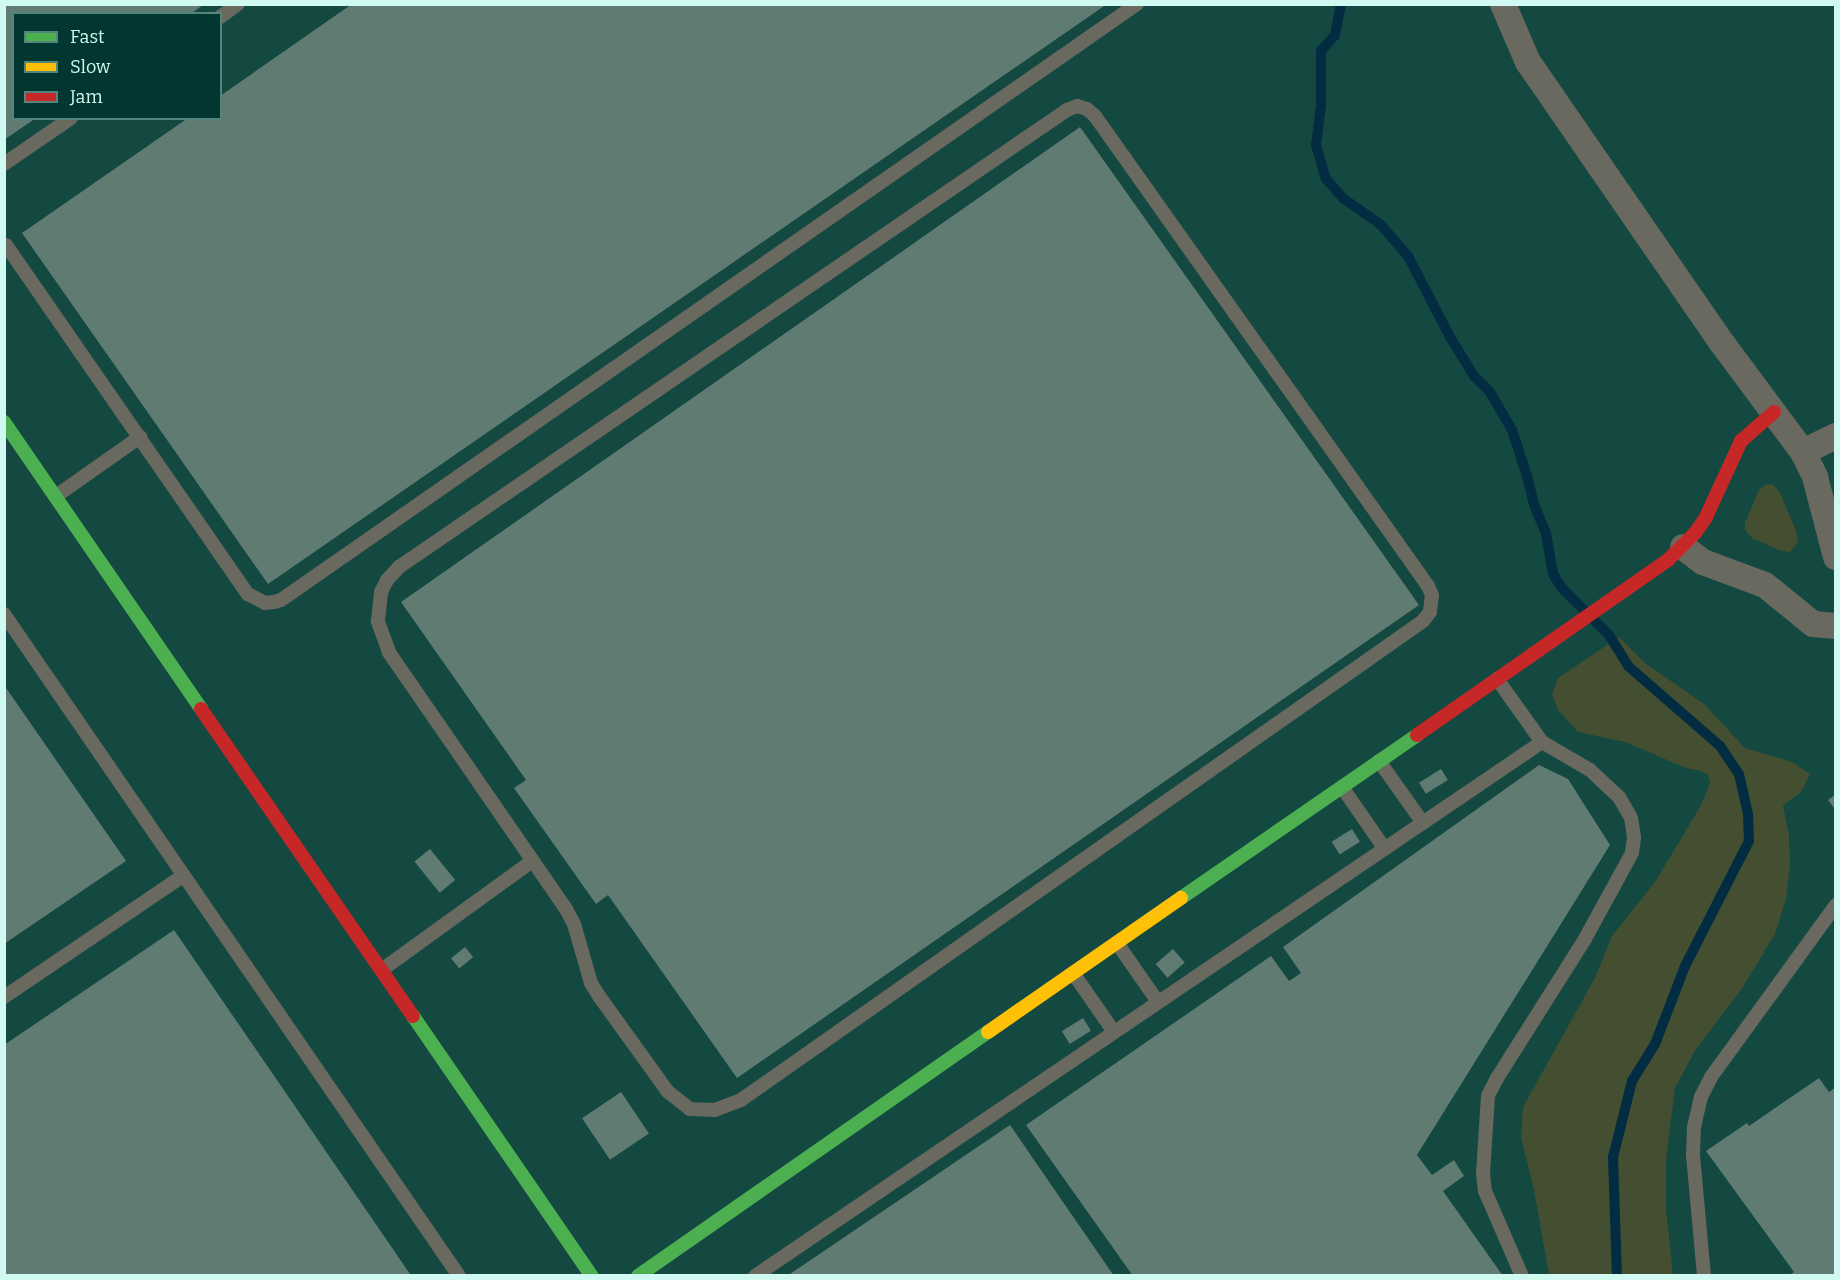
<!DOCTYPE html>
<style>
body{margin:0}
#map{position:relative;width:1840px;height:1280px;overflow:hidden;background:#1b3632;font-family:Bitter,serif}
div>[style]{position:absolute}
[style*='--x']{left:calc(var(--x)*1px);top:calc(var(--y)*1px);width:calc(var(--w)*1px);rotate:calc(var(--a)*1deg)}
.built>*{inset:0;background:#134941}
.green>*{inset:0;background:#444f31}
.stream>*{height:10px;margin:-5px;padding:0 5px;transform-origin:5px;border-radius:5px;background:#022c42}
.building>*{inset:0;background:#607b71;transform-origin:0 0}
.lane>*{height:14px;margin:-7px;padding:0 7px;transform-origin:7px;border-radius:7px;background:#6a6960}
.street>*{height:26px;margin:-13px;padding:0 13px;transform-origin:13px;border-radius:13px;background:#6a6960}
.fast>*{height:14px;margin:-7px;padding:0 7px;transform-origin:7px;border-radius:7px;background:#4caf50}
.slow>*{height:14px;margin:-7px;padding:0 7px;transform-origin:7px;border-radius:7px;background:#ffc107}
.jam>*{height:14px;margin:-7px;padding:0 7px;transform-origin:7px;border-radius:7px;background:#c62828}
span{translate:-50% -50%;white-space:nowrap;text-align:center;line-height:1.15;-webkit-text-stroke:6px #013730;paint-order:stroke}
.frame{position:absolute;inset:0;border:6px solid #d0faf1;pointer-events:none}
.legend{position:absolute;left:12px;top:12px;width:210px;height:108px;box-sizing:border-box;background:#013730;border:2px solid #54857d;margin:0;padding:8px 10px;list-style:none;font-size:18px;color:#d0faf1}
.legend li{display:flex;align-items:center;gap:12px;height:30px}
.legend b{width:30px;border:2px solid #54857d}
</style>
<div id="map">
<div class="built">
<i style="clip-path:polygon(evenodd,5px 5px,1835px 5px,1835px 1275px,5px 1275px,5px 5px,14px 14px,220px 14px,220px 118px,14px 118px,14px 14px)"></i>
</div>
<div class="green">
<i style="clip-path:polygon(1772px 484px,1779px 491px,1796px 530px,1798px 542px,1790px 552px,1781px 551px,1752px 538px,1745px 530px,1745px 523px,1759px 490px,1765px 485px)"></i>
<i style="clip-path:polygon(1619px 637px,1645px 663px,1704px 704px,1745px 748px,1792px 762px,1810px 774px,1801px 792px,1783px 805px,1789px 836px,1790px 865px,1786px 899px,1775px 934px,1741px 990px,1696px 1049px,1675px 1088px,1666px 1160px,1666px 1209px,1673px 1275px,1549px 1275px,1534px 1190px,1521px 1137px,1523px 1107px,1595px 978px,1612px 936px,1655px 882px,1700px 807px,1710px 783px,1708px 775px,1701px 771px,1686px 768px,1625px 742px,1578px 732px,1558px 710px,1552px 694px,1558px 678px)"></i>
</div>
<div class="stream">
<i style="--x:1341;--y:4;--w:32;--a:101"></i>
<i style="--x:1335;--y:35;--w:21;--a:131"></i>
<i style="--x:1321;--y:51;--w:54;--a:90"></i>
<i style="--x:1321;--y:105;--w:40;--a:97.1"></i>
<i style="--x:1316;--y:145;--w:35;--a:74"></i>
<i style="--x:1326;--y:179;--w:27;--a:48"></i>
<i style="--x:1344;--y:199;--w:44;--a:34.8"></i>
<i style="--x:1380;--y:224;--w:43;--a:48.8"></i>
<i style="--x:1408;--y:256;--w:91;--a:62.6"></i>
<i style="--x:1450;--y:337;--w:46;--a:58.4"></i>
<i style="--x:1474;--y:376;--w:23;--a:45"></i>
<i style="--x:1490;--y:392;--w:44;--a:59.9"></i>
<i style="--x:1512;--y:430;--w:48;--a:71.9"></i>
<i style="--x:1527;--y:476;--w:30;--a:76"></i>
<i style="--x:1534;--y:505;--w:30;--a:67"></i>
<i style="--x:1546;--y:533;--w:42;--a:80.3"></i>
<i style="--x:1553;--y:574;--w:15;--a:58"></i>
<i style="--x:1561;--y:587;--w:68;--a:45"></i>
<i style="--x:1609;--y:635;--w:36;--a:58"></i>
<i style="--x:1628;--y:666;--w:122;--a:41"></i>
<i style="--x:1720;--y:746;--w:34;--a:56"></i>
<i style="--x:1739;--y:774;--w:41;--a:77.3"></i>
<i style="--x:1748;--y:814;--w:27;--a:88"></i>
<i style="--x:1749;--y:841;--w:140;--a:117.1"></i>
<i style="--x:1685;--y:966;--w:84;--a:111"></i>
<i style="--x:1655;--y:1044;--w:44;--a:121.9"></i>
<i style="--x:1632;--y:1081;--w:78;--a:104"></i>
<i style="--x:1613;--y:1157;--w:119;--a:88.1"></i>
</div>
<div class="building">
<i style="clip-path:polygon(4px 4px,204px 4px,191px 14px,14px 14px,14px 118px,36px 118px,4px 140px)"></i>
<i style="clip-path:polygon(352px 4px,1107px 4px,268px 584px,22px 233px,188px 118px,220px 118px,220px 96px)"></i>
<i style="clip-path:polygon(1080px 127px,1419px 605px,737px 1078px,608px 895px,596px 904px,514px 788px,526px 780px,401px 602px)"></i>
<i style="clip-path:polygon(4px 685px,126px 861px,4px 944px)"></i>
<i style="clip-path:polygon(1539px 765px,1568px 779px,1610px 845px,1417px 1155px,1432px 1175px,1454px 1160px,1464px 1176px,1443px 1191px,1503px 1276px,1133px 1276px,1026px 1125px,1271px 956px,1289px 981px,1301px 973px,1283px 947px)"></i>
<i style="left:1441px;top:769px;width:13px;height:26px;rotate:58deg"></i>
<i style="clip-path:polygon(1836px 794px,1836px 807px,1834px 808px,1828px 800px)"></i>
<i style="left:1352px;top:829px;width:15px;height:24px;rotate:58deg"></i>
<i style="left:430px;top:849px;width:40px;height:20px;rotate:51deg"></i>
<i style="clip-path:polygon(174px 930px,410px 1274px,4px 1276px,4px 1045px)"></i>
<i style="left:465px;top:947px;width:13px;height:18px;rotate:51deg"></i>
<i style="left:1173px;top:949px;width:18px;height:23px;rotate:49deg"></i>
<i style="left:1083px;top:1018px;width:15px;height:25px;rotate:58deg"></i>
<i style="clip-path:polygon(1819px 1078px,1829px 1092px,1836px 1087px,1836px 1276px,1789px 1276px,1794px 1272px,1706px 1151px,1747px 1123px,1749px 1126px)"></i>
<i style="left:621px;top:1092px;width:50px;height:47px;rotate:56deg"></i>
<i style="clip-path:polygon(1010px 1125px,1114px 1276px,787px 1276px)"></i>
</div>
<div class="lane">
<i style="--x:220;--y:17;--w:22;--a:-36"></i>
<i style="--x:1077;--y:106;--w:10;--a:17"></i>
<i style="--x:1087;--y:109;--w:11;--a:41"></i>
<i style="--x:1095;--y:116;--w:576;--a:54.68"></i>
<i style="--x:1428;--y:586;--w:10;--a:66"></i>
<i style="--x:1432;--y:595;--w:17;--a:97"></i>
<i style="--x:1430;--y:612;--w:11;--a:128"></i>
<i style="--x:1423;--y:621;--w:833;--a:144.92"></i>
<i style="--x:741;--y:1100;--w:28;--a:159"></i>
<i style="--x:715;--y:1110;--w:25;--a:-178"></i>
<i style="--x:690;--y:1109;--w:28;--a:-142"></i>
<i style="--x:668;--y:1092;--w:118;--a:-125.7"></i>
<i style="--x:599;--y:996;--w:15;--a:-122"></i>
<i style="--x:591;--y:983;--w:61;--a:-106.1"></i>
<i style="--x:574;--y:924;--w:17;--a:-118"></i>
<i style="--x:566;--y:909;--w:312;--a:-124.6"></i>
<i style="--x:389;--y:652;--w:33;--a:-110"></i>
<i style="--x:378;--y:621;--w:29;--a:-84"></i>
<i style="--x:381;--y:592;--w:13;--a:-63"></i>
<i style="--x:387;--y:580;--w:18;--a:-47"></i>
<i style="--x:399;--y:567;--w:809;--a:-34.38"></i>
<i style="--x:1067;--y:110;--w:11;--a:-22"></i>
<i style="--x:4;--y:164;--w:81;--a:-34.5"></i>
<i style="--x:6;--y:245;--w:425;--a:55.3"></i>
<i style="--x:248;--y:594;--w:19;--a:28"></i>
<i style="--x:265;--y:603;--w:9;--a:-6"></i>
<i style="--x:274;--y:602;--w:7;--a:-16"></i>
<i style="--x:281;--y:600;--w:1043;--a:-34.85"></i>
<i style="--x:56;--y:496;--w:103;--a:-35.1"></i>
<i style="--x:4;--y:614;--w:803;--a:55.5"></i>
<i style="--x:1497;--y:679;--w:77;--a:54.5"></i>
<i style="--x:1542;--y:742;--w:56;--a:30.3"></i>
<i style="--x:1590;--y:770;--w:40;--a:43"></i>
<i style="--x:1619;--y:797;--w:24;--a:60"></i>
<i style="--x:1631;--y:818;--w:20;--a:81"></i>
<i style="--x:1634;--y:838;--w:15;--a:98"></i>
<i style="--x:1632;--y:853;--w:98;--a:118.7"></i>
<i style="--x:1585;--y:939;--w:165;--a:122.3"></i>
<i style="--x:1497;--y:1078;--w:20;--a:117"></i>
<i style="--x:1488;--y:1096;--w:77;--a:93.7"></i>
<i style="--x:1483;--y:1173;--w:18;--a:84"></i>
<i style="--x:1485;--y:1191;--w:93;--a:66.5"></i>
<i style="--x:1379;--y:761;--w:76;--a:54.6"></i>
<i style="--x:1342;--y:787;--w:75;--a:55.3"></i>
<i style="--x:1117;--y:943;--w:72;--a:55.2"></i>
<i style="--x:383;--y:969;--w:184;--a:-35.9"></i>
<i style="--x:1073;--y:973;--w:72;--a:55.2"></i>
<i style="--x:4;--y:997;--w:217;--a:-34.1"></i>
<i style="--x:755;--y:1276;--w:951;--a:-34.16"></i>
<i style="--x:1704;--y:1276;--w:121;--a:-95.2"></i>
<i style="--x:1693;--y:1155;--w:28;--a:-88"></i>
<i style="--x:1694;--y:1127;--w:31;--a:-77"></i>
<i style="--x:1701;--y:1097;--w:22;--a:-63"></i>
<i style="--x:1711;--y:1077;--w:213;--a:-54"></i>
</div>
<div class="street">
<i style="--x:1503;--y:4;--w:63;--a:66.7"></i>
<i style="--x:1528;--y:62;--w:341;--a:55.4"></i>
<i style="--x:1722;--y:343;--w:136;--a:53.4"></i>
<i style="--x:1803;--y:452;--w:28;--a:64"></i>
<i style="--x:1815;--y:477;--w:83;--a:75.3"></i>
<i style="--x:1803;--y:452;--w:37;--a:-26"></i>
<i style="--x:1683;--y:547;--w:25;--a:37"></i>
<i style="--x:1703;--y:562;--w:66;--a:20.4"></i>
<i style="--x:1765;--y:585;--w:62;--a:39.1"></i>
<i style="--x:1813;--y:624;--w:23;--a:5"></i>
</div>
<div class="fast">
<i style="--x:4;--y:422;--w:348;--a:55.5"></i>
<i style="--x:1181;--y:898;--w:287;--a:-34.6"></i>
<i style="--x:413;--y:1016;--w:316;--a:55.5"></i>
<i style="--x:638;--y:1276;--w:427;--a:-34.9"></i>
</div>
<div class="slow">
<i style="--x:988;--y:1032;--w:235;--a:-34.8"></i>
</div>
<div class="jam">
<i style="--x:201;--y:709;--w:373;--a:55.4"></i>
<i style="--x:1417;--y:735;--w:306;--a:-34.9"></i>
<i style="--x:1668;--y:560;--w:38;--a:-45"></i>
<i style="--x:1695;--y:533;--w:19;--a:-55"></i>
<i style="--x:1706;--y:517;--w:84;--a:-65.3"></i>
<i style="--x:1741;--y:441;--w:44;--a:-41.3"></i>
</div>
<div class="frame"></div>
<ul class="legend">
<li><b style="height:8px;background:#4caf50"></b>Fast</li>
<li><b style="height:8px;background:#ffc107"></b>Slow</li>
<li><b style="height:8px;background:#c62828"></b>Jam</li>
</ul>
</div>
